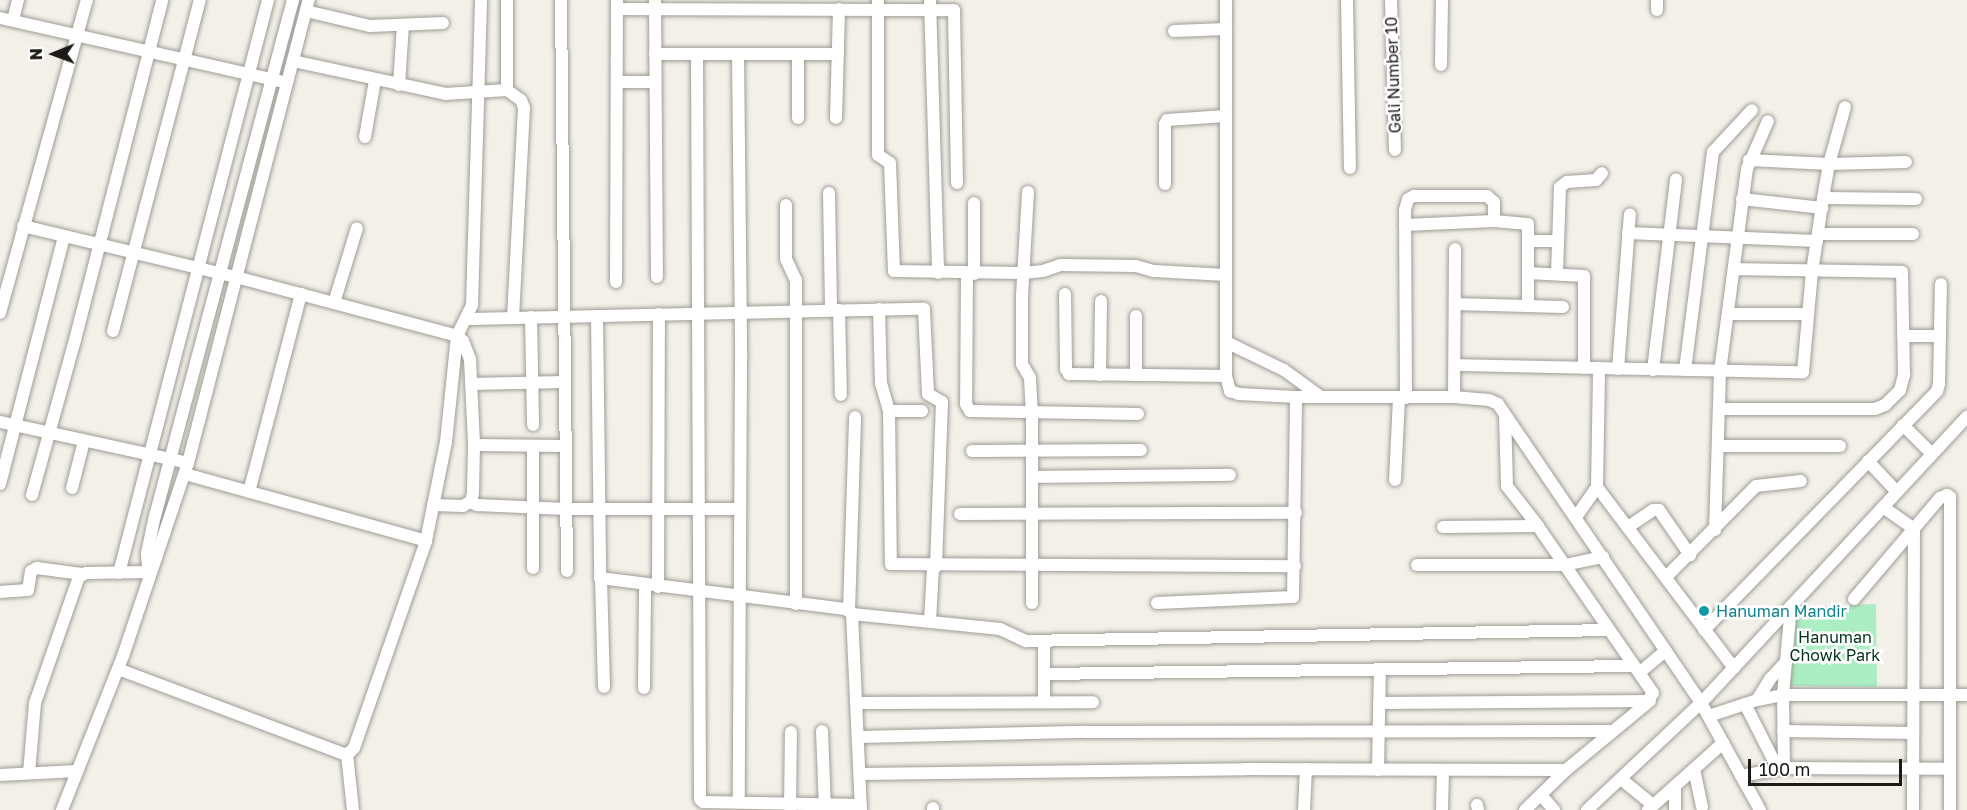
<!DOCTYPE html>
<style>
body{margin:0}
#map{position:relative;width:1967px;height:810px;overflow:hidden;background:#f3f0e9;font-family:"Golos Text",sans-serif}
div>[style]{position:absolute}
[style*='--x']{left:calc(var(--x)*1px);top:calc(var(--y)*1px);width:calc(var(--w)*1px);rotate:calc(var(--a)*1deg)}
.green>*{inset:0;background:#aceec3}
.roads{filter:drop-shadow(0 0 2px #9e9c95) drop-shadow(0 0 2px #9e9c95)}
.minor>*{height:12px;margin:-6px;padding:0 6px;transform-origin:6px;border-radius:6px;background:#fff}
.dots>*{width:16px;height:16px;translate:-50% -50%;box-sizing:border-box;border:3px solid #fff;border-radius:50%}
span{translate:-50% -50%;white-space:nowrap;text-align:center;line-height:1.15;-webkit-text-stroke:5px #fff;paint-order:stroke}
.street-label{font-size:16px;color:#1c1b18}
.culture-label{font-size:16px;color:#0d838f}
.left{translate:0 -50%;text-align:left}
.park-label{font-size:16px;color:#003319}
.north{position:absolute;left:24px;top:24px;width:60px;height:60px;-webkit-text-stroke:4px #fff;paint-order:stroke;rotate:269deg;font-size:16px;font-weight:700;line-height:24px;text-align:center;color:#1c1b18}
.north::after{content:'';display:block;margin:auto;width:21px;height:27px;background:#1c1b18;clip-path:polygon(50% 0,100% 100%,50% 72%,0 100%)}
.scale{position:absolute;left:1748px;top:759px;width:154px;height:27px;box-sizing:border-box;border:3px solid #1c1b18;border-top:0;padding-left:8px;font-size:18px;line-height:21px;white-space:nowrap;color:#1c1b18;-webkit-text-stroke:4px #fff;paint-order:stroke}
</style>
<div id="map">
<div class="green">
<i style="clip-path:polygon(1876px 604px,1877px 687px,1786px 686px,1794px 607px)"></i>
</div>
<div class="roads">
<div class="minor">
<i style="--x:561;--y:0;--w:571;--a:89.4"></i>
<i style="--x:655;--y:0;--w:277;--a:89.6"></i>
<i style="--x:878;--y:0;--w:155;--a:90"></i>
<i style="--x:878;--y:155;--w:14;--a:34"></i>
<i style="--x:890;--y:163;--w:108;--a:87.9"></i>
<i style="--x:894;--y:271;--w:129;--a:0.9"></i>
<i style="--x:1023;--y:273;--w:20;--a:-6"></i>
<i style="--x:1043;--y:271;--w:18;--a:-19"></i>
<i style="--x:1060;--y:265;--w:76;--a:0.8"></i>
<i style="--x:1136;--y:266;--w:19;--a:16"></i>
<i style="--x:1154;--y:271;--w:72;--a:3.2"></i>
<i style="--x:930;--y:0;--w:273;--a:88.3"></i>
<i style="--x:1226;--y:0;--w:376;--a:90"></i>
<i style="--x:1226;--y:376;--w:16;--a:75"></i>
<i style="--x:1230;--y:391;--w:9;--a:18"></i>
<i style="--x:1239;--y:394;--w:57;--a:3"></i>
<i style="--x:1296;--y:397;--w:158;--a:0"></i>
<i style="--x:1454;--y:397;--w:35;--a:5"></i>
<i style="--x:1489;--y:400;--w:10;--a:24"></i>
<i style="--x:1498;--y:404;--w:361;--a:55.8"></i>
<i style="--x:1701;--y:703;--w:122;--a:61.1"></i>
<i style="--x:1347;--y:0;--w:168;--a:89"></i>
<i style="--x:1391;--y:0;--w:150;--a:88.5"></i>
<i style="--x:617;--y:9;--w:337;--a:0.2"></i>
<i style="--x:954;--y:10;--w:173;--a:89"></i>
<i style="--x:1657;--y:10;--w:10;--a:-90"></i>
<i style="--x:306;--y:11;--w:66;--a:13.2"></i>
<i style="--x:370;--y:26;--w:73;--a:-2.4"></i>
<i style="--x:0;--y:18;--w:287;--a:12.7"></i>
<i style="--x:13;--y:20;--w:21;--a:-76"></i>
<i style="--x:1174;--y:31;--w:52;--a:-2.2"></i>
<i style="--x:655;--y:54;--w:183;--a:0"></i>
<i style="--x:697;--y:54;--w:745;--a:89.77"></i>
<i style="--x:700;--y:799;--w:4;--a:45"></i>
<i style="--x:703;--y:802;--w:158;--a:1.1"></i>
<i style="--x:738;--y:54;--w:306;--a:89.4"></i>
<i style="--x:741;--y:360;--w:442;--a:90.3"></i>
<i style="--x:798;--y:54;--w:64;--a:90"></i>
<i style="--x:293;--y:61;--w:156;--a:12.2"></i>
<i style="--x:445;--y:94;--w:62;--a:-3.7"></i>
<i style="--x:507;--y:90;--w:17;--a:36"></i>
<i style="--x:521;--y:100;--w:9;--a:69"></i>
<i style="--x:524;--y:108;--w:209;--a:93"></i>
<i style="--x:1441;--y:65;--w:65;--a:-89.1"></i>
<i style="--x:617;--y:82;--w:38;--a:0"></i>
<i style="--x:399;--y:85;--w:60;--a:-86.2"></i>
<i style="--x:507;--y:90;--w:90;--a:-90"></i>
<i style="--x:836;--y:118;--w:109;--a:-88.4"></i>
<i style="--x:365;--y:137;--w:58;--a:-80"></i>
<i style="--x:1749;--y:160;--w:80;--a:2.9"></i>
<i style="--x:1829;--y:164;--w:77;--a:-1.5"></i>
<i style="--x:1165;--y:184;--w:60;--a:-90"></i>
<i style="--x:1165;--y:124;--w:4;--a:-63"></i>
<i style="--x:1167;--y:120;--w:59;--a:-3.9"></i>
<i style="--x:1028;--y:192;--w:103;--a:93.3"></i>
<i style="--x:1022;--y:295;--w:69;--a:90"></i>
<i style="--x:1022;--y:364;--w:16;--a:60"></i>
<i style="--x:1030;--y:378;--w:34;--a:87"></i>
<i style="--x:1032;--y:412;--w:191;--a:90"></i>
<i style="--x:829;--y:193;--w:117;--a:89"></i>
<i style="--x:1823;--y:198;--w:93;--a:0.6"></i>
<i style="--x:1742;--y:199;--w:81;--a:6.4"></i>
<i style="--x:786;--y:205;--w:54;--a:90"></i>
<i style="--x:786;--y:259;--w:23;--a:65"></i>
<i style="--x:796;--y:280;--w:324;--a:90"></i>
<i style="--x:1405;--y:225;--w:89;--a:-2.6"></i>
<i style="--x:23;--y:226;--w:219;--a:13.5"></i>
<i style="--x:236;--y:277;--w:229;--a:14.9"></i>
<i style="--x:457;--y:336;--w:8;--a:40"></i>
<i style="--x:463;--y:341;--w:19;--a:69"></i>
<i style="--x:470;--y:359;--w:86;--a:87.3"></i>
<i style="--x:474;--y:445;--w:48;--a:91.2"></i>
<i style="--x:473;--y:493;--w:8;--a:104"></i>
<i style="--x:471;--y:501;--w:9;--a:148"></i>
<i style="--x:463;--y:506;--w:30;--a:-178"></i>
<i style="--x:1628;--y:233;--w:189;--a:2.4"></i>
<i style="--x:1818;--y:234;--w:95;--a:0"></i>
<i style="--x:1529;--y:241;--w:29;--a:0"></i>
<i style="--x:967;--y:273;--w:131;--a:90.4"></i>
<i style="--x:966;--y:404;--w:8;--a:60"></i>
<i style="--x:970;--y:411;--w:168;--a:1"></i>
<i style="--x:1528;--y:273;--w:56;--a:3.1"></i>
<i style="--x:1584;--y:276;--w:92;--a:90"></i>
<i style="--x:1557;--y:273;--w:86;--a:-88"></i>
<i style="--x:1560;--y:187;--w:9;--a:-36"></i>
<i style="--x:1567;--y:182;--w:29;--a:-4"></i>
<i style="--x:1596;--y:180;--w:9;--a:-49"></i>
<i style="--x:974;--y:274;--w:71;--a:-90"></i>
<i style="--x:616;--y:282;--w:282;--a:-89.8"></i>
<i style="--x:1065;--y:294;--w:75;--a:89.2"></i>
<i style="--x:1066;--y:369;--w:6;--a:59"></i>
<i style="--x:1069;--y:374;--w:157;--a:0.7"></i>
<i style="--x:334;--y:303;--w:78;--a:-73"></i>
<i style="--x:1455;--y:304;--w:108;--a:1.6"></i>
<i style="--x:879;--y:309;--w:74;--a:88.5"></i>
<i style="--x:881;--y:383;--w:29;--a:74"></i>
<i style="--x:889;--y:411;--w:153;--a:89.3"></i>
<i style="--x:891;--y:564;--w:404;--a:0.3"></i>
<i style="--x:839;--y:310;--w:85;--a:88.7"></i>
<i style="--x:0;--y:313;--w:325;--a:-74.5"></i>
<i style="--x:1728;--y:314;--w:80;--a:0"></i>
<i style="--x:597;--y:316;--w:262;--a:89.3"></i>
<i style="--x:600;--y:578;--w:247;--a:7.2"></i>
<i style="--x:845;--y:609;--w:8;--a:30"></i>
<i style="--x:852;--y:613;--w:197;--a:87.4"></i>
<i style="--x:1136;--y:316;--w:59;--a:90"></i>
<i style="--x:531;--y:317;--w:108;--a:88.9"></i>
<i style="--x:466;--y:319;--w:458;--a:-1.3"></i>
<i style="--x:924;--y:309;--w:85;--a:87.3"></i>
<i style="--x:928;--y:394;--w:16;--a:30"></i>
<i style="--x:942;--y:402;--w:165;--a:92.1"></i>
<i style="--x:113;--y:331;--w:342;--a:-75.3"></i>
<i style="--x:1903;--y:336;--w:37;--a:0"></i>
<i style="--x:1226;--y:342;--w:64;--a:25.8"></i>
<i style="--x:1284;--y:370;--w:46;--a:36.1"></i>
<i style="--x:1455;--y:365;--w:348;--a:1.2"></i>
<i style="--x:1803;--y:372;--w:100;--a:-84.9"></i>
<i style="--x:1812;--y:272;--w:75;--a:-81.5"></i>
<i style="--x:1823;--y:198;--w:35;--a:-80"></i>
<i style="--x:1829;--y:164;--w:59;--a:-74.3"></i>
<i style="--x:1618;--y:369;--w:155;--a:-85.6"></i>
<i style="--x:1653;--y:370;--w:192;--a:-83.1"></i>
<i style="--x:1685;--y:370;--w:220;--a:-82.7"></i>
<i style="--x:1713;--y:152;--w:57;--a:-47.1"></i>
<i style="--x:1100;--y:375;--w:74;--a:-89.2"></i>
<i style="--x:471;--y:384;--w:93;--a:-1.2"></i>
<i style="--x:1454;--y:397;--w:148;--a:-89.6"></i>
<i style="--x:1406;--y:398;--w:188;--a:-90.3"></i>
<i style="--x:1405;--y:210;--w:11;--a:-75"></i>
<i style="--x:1408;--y:199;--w:7;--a:-27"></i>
<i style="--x:1414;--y:196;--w:73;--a:0"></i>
<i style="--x:1487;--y:196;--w:9;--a:41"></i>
<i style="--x:1494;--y:202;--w:19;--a:90"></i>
<i style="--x:1494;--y:221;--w:34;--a:5"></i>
<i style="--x:1528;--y:224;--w:81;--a:90"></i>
<i style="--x:1719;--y:409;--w:156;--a:0"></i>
<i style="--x:1875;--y:409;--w:11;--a:-22"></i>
<i style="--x:1885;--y:405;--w:21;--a:-45"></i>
<i style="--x:1900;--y:390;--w:16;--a:-75"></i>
<i style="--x:1904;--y:375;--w:103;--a:-91.1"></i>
<i style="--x:1902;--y:272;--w:167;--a:-179"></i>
<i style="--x:889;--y:411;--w:33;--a:0"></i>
<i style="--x:0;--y:422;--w:192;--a:12.3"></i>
<i style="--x:1903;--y:425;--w:41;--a:45"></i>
<i style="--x:474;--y:445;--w:91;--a:0.6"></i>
<i style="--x:1719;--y:446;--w:121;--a:0"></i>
<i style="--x:972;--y:451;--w:169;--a:-0.3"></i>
<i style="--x:1868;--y:461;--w:42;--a:46.9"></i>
<i style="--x:185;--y:474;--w:250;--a:15.5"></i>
<i style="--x:1032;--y:477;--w:198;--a:-0.6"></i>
<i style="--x:1395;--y:480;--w:82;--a:-87.2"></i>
<i style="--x:0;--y:484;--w:256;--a:-75.5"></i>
<i style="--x:1597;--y:487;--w:227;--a:52.9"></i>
<i style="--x:72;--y:488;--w:49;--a:-75.7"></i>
<i style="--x:249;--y:492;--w:205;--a:-75.3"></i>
<i style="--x:32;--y:495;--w:161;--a:-74.5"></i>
<i style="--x:75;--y:340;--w:351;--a:-75.6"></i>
<i style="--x:470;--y:502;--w:8;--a:23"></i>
<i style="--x:477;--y:505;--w:89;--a:2.6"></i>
<i style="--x:566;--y:509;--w:174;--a:0"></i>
<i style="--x:1883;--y:507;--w:38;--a:35"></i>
<i style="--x:1914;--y:529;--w:281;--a:90.2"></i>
<i style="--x:960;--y:514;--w:336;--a:-0.2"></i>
<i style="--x:1576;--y:517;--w:37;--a:-55"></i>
<i style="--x:1597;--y:487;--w:119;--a:-89"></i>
<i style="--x:1443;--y:527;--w:95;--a:-0.6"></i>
<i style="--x:1628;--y:527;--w:30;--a:-34"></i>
<i style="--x:1653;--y:510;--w:6;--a:0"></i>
<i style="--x:1659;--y:510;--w:55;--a:55.4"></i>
<i style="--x:1715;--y:530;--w:159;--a:-88.2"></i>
<i style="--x:1720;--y:371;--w:204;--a:-82.4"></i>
<i style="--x:1747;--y:169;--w:52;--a:-66.4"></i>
<i style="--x:1417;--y:565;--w:148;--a:0"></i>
<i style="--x:1565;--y:565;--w:39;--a:-12"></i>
<i style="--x:533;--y:568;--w:122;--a:-90"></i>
<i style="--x:119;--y:573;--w:592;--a:-75.42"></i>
<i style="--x:1666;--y:577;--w:128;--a:-45.3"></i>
<i style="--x:1756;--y:486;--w:45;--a:-6.3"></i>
<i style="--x:149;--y:578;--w:25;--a:-95"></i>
<i style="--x:147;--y:553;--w:38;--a:-78"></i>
<i style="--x:155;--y:516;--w:534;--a:-75.03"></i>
<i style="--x:601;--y:579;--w:108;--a:88.4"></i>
<i style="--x:658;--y:587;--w:273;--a:-89.8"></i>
<i style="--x:0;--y:592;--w:28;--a:-4"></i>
<i style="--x:28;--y:590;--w:19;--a:-81"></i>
<i style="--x:31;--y:571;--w:7;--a:-27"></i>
<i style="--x:37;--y:568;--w:45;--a:7.6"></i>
<i style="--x:1854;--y:599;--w:133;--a:-49.6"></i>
<i style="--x:1940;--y:498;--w:8;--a:-23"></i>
<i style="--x:1947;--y:495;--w:4;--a:34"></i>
<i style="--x:1950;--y:497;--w:313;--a:90"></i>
<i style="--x:1157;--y:603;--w:136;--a:-2.5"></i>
<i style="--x:1293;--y:597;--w:200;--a:-89.1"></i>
<i style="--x:849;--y:611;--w:194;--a:-88.2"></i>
<i style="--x:852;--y:614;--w:149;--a:5.8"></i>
<i style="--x:1000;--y:629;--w:29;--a:25"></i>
<i style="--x:1026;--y:641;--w:582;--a:-1.08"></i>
<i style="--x:930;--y:621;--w:54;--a:-86.8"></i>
<i style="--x:1704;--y:630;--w:334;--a:-45.7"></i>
<i style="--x:1937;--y:391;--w:7;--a:-74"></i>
<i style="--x:1939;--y:384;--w:100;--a:-88.9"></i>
<i style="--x:1044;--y:641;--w:61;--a:90"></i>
<i style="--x:118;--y:669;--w:241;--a:20.6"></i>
<i style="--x:344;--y:754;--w:5;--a:-11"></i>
<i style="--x:349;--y:753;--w:7;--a:-45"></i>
<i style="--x:354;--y:748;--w:219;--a:-70.8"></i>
<i style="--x:426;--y:541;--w:101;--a:-78.6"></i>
<i style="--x:446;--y:442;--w:107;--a:-84.1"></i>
<i style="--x:457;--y:336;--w:34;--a:-64"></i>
<i style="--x:472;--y:305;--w:305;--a:-88.3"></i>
<i style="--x:1639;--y:673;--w:35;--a:-40"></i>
<i style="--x:1044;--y:674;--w:590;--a:-0.78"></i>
<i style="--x:644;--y:688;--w:103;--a:-89.4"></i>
<i style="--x:1757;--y:700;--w:26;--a:-58"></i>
<i style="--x:1771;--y:678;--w:22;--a:-47"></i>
<i style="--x:858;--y:703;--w:235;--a:-0.2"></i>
<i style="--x:1379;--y:703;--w:271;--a:-0.4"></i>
<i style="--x:1745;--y:704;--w:73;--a:63.1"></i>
<i style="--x:1709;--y:716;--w:51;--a:-18.4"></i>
<i style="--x:1757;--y:700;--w:26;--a:-11"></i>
<i style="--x:1783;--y:695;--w:184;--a:0"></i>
<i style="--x:822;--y:731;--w:79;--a:87.8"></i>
<i style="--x:1783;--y:731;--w:130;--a:0.9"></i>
<i style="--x:859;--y:737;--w:226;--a:-1.3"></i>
<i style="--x:1085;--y:732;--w:528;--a:-0.11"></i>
<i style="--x:347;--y:754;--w:56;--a:83.9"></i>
<i style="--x:1784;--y:768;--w:73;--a:-90.8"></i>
<i style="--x:1783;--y:695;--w:89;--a:-84.9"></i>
<i style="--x:1694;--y:769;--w:39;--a:78"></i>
<i style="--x:1378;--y:770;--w:100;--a:-88.9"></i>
<i style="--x:29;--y:773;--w:70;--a:-85.1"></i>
<i style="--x:35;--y:703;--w:133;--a:-70.8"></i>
<i style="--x:79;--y:577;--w:8;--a:-30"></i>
<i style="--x:86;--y:573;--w:62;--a:-0.9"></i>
<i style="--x:860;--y:774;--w:386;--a:-0.7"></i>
<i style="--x:1246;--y:769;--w:320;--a:0.2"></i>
<i style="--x:1566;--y:770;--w:104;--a:-39.5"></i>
<i style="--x:1646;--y:704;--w:13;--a:-58"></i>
<i style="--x:1653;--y:693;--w:203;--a:-124.6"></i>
<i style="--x:1538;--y:526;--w:51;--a:-127.8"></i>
<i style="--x:1507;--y:486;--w:71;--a:-91.6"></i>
<i style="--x:0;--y:775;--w:77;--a:-3"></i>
<i style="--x:1741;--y:776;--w:44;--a:-10.5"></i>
<i style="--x:1784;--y:768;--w:166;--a:0.3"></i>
<i style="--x:1621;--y:779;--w:41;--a:39.1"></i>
<i style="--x:1675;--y:786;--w:24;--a:90"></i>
<i style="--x:1541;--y:795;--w:20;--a:49"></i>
<i style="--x:1477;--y:805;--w:5;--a:79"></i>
<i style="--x:933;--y:808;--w:2;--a:90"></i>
<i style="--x:790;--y:809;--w:77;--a:-89.3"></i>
<i style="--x:62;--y:810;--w:166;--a:-68.4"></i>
<i style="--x:123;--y:656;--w:204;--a:-71.4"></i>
<i style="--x:188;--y:463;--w:479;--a:-75.4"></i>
<i style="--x:1304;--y:810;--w:41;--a:-87.2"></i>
<i style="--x:1442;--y:810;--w:40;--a:-88.6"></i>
<i style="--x:1525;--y:810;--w:57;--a:-44.3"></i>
<i style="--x:1587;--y:810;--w:156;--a:-43.2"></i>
<i style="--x:1701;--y:703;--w:391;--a:-47.1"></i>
<i style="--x:1648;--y:810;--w:101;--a:-41.8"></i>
</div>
</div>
<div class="dots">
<i style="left:1704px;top:611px;background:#0f9aa8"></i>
</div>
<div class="street-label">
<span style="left:1393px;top:75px;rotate:-92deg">Gali Number 10</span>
</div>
<div class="culture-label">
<span class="left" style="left:1716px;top:611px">Hanuman Mandir</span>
</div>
<div class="park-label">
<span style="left:1835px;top:646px">Hanuman<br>Chowk Park</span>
</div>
<div class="north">N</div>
<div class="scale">100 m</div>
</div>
